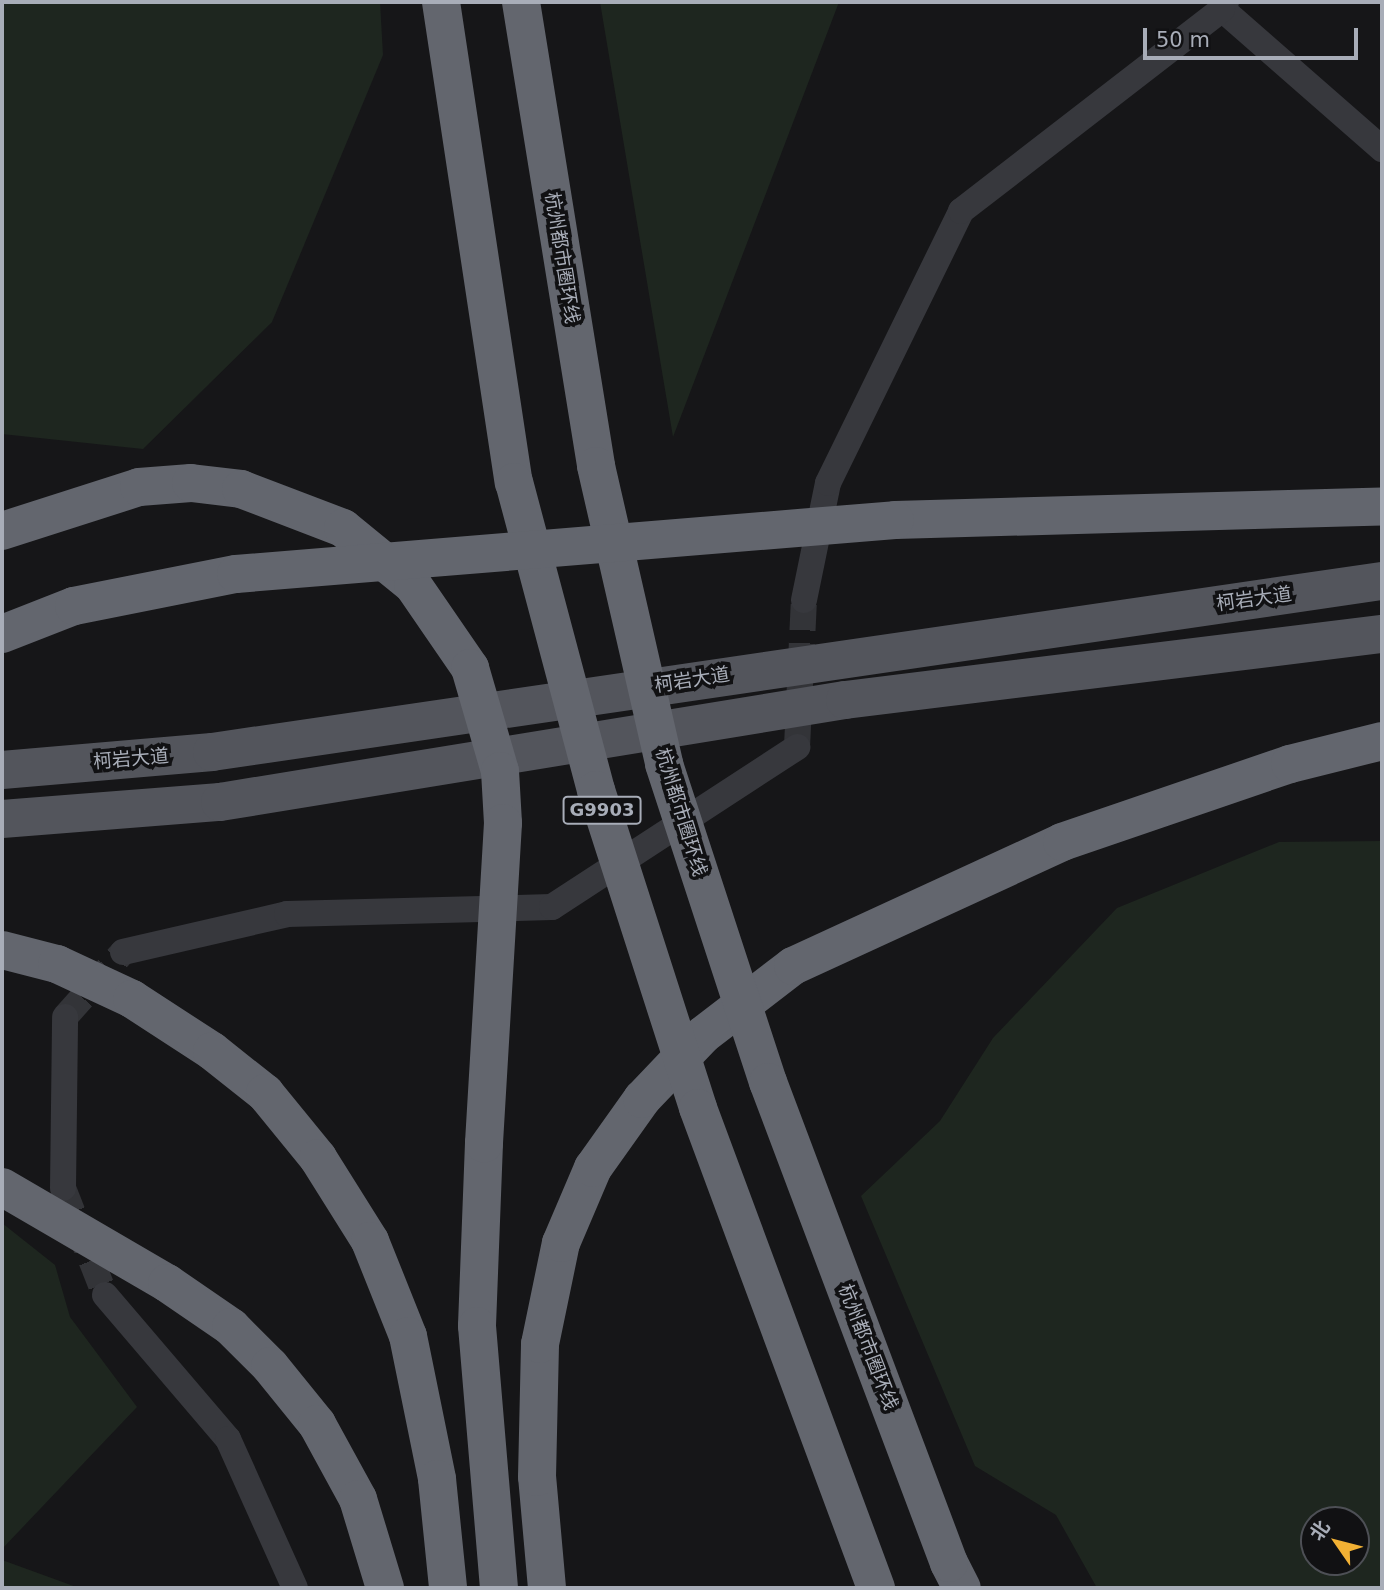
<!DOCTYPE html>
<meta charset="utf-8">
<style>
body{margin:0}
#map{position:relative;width:1384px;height:1590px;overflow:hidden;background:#161618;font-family:"DejaVu Sans","Noto Sans SC",sans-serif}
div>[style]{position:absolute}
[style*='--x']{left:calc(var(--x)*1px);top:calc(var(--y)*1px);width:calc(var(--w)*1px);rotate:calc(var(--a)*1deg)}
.green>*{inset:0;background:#1e261f}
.street-tunnel>*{height:26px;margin-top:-13px;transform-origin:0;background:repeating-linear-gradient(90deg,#333438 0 26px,transparent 0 39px)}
.street>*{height:26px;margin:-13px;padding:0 13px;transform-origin:13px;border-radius:13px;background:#37383d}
.primary>*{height:38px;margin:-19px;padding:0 19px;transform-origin:19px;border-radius:19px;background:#53555c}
.highway>*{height:38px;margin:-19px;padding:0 19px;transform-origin:19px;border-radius:19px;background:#63666e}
.highway-bridge>*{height:38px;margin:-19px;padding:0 19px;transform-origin:19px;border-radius:19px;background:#63666e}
span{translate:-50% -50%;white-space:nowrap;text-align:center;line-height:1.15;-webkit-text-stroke:7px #111113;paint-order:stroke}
.shield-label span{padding:2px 5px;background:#111113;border:2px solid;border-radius:5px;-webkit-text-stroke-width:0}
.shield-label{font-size:18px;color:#a8adb8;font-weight:700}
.street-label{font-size:19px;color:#a8adb8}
.frame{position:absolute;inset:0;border:4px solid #a8adb8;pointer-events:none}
.north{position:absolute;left:1300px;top:1506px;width:70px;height:70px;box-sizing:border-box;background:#111113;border:2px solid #4d4f55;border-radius:50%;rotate:305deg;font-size:19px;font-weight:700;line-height:28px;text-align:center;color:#a8adb8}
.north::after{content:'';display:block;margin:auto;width:24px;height:32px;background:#f2b134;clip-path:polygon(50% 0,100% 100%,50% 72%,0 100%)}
.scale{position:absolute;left:1143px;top:28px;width:215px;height:32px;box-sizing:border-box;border:4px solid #a8adb8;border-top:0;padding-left:9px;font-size:21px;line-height:24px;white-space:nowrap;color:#a8adb8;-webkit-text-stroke:5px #111113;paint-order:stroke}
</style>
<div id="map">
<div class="green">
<i style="clip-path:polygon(2px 2px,380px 2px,383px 55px,272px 322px,143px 449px,2px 434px)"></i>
<i style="clip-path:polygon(600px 2px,839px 2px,673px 437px)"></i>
<i style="clip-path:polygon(evenodd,1382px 841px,1382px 1588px,1097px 1588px,1056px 1515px,975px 1466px,861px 1196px,940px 1121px,993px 1038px,1117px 908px,1279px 842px,1382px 841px,1314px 1520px,1356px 1520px,1356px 1562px,1314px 1562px,1314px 1520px)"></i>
<i style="clip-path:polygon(2px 1223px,55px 1265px,70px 1317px,137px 1407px,2px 1549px)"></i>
<i style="clip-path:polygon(2px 1560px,79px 1588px,2px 1588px)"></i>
</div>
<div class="street-tunnel">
<i style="--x:797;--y:747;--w:147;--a:-87.3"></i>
<i style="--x:65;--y:1017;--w:87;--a:-48.3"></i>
<i style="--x:63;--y:1188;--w:115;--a:68.6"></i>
</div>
<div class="street">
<i style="--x:1226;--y:2;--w:8;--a:120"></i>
<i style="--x:1222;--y:9;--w:213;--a:41.2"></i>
<i style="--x:804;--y:600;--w:119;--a:-78.4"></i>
<i style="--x:828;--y:483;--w:303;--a:-63.9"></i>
<i style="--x:961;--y:211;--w:330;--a:-37.7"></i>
<i style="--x:123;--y:952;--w:168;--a:-13"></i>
<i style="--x:287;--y:914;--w:265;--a:-1.5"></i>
<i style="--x:552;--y:907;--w:293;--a:-33.1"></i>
<i style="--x:63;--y:1188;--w:171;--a:-89.3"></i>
<i style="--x:105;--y:1295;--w:189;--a:49.5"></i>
<i style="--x:228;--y:1439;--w:163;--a:65.8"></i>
</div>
<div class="primary">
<i style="--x:2;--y:770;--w:211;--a:-4.9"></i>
<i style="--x:212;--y:752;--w:1182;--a:-8.32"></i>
<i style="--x:2;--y:819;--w:219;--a:-4.5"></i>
<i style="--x:220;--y:802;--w:633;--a:-9.27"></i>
<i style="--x:845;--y:700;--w:541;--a:-7.01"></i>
</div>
<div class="highway">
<i style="--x:895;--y:520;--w:487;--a:-1.6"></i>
<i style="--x:2;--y:531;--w:144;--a:-17.8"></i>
<i style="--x:2;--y:950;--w:57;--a:14.3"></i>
<i style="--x:57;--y:964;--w:83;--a:25"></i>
<i style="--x:132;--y:999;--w:95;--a:33"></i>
<i style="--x:212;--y:1051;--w:68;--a:38.4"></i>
<i style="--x:265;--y:1093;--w:84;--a:50.8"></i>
<i style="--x:318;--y:1158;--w:98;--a:57.9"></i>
<i style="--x:370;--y:1241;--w:102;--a:68.2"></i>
<i style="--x:408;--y:1336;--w:146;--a:78.5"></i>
<i style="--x:437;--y:1479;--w:110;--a:84.2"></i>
<i style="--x:484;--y:1143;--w:183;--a:92.2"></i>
<i style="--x:477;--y:1326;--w:263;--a:85.2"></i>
<i style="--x:2;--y:1187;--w:191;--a:30.2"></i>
<i style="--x:167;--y:1283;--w:78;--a:34.5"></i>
<i style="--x:231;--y:1327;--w:55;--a:45"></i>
<i style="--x:270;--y:1366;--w:75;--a:51"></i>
<i style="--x:317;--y:1424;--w:85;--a:61.3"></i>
<i style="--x:358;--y:1499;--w:93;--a:73.1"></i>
<i style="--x:949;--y:1563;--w:28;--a:63"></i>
<i style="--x:547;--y:1588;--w:111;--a:-95.1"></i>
<i style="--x:537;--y:1477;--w:133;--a:-88.7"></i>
<i style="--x:540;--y:1344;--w:103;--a:-78.3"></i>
<i style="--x:561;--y:1243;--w:82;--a:-66.9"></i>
<i style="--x:593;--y:1168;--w:85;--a:-54.6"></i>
<i style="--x:642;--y:1099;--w:88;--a:-46.4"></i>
<i style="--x:703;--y:1035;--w:113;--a:-37.5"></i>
<i style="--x:793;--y:966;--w:296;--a:-24.7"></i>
<i style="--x:1062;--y:842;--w:241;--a:-18.9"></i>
<i style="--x:1290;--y:764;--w:95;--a:-14"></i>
</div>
<div class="highway-bridge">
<i style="--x:441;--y:2;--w:486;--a:81.4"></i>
<i style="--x:514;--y:482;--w:319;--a:75.1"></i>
<i style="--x:596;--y:790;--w:334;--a:72.2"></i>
<i style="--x:698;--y:1108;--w:512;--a:69.65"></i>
<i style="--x:521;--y:2;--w:470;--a:80.8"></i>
<i style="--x:596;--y:466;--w:306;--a:77.1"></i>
<i style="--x:664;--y:764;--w:335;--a:71.9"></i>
<i style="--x:768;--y:1082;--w:514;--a:69.38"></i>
<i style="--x:139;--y:487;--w:52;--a:-4.4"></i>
<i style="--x:191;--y:483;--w:50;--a:6.8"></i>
<i style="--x:241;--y:489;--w:109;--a:20.9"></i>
<i style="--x:343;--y:528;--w:90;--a:39.2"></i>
<i style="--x:413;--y:585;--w:101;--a:55.5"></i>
<i style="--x:470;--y:668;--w:107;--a:73.8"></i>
<i style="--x:500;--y:771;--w:52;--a:86.7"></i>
<i style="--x:503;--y:823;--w:321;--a:93.4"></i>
<i style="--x:2;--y:634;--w:77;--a:-21.3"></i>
<i style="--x:74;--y:606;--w:165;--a:-11.2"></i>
<i style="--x:236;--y:574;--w:661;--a:-4.68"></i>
</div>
<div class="shield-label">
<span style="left:602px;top:810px">G9903</span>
</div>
<div class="street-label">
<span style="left:562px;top:258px;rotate:81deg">杭州都市圈环线</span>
<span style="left:1254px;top:599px;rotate:-8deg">柯岩大道</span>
<span style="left:692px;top:680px;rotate:-9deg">柯岩大道</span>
<span style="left:131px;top:759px;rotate:-5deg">柯岩大道</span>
<span style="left:681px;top:812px;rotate:73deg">杭州都市圈环线</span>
<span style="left:868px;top:1347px;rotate:69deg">杭州都市圈环线</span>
</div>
<div class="frame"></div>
<div class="north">北</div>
<div class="scale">50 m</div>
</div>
